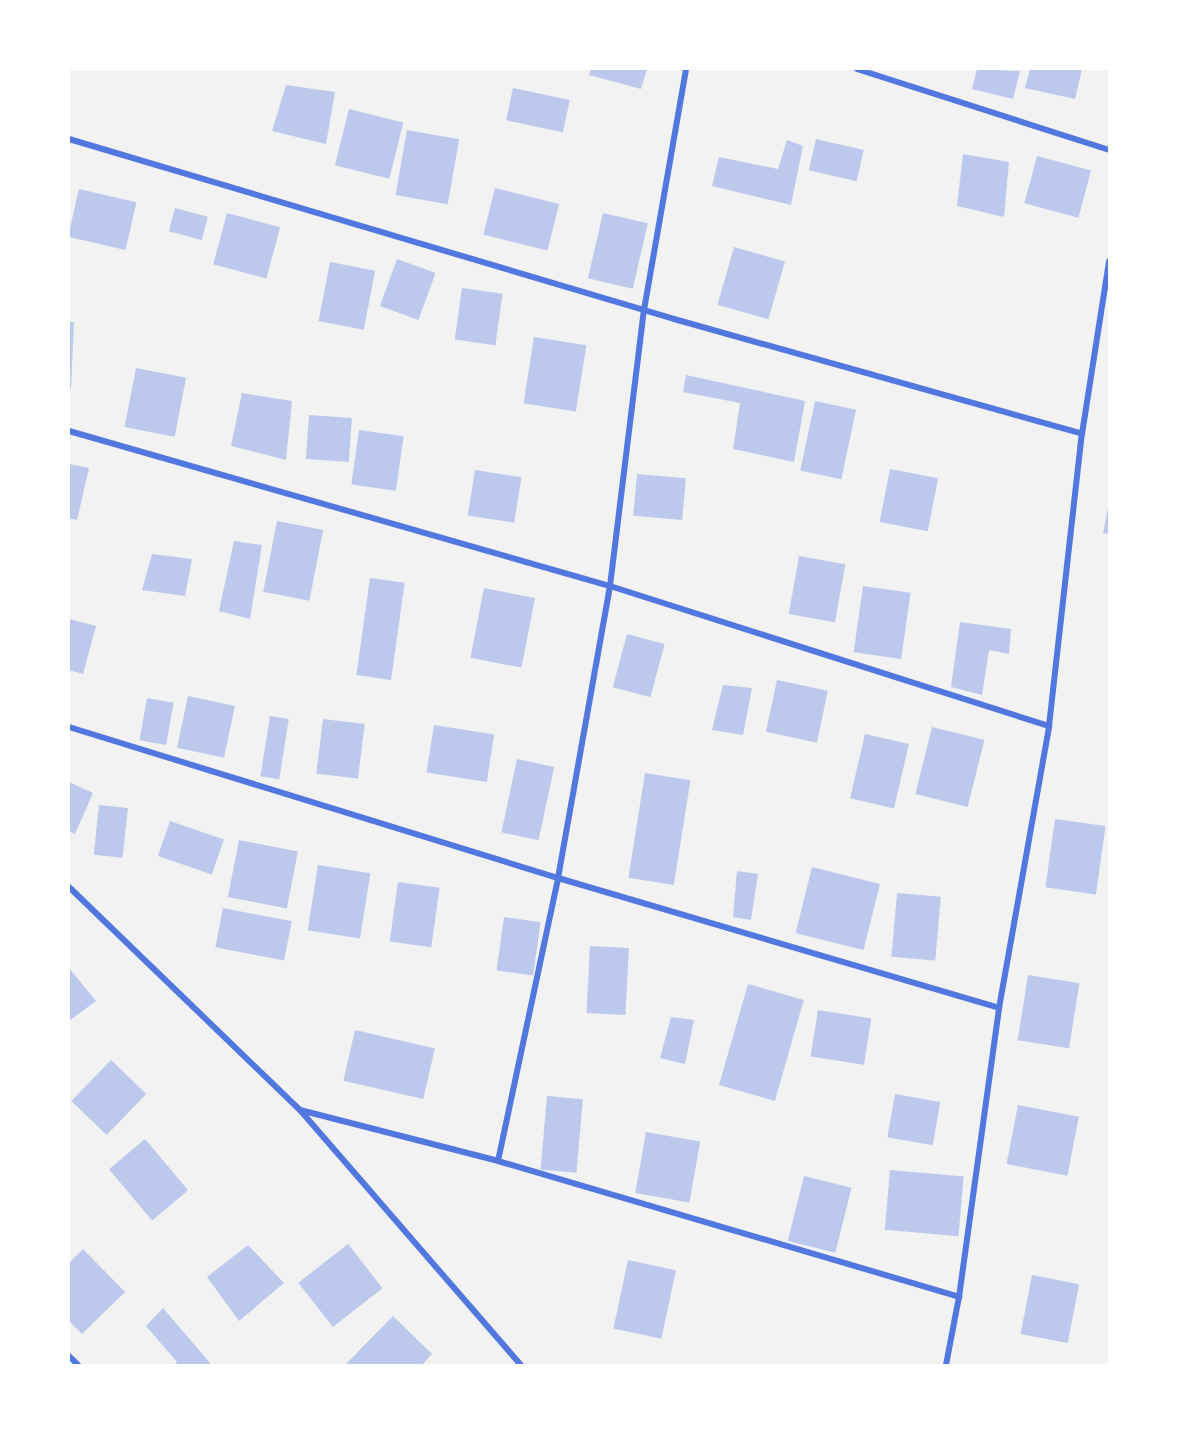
<!DOCTYPE html>
<style>
body{margin:0}
#map{position:relative;width:1178px;height:1434px;overflow:hidden;background:#f2f2f2;font-family:"Source Sans 3",sans-serif}
div>[style]{position:absolute}
[style*='--x']{left:calc(var(--x)*1px);top:calc(var(--y)*1px);width:calc(var(--w)*1px);rotate:calc(var(--a)*1deg)}
.building>*{inset:0;background:#bdc9ec;transform-origin:0 0}
.minor>*{height:6px;margin:-3px;padding:0 3px;transform-origin:3px;border-radius:3px;background:#5277de}
span{translate:-50% -50%;white-space:nowrap;text-align:center;line-height:1.15;-webkit-text-stroke:4.5px #fff;paint-order:stroke}
.frame{position:absolute;inset:0;border:70px solid #fff;pointer-events:none}
</style>
<div id="map">
<div class="building">
<i style="clip-path:polygon(591px 69px,647px 69px,641px 89px,589px 75px)"></i>
<i style="clip-path:polygon(977px 69px,1020px 71px,1013px 99px,972px 89px)"></i>
<i style="clip-path:polygon(1030px 69px,1082px 69px,1075px 99px,1025px 88px)"></i>
<i style="clip-path:polygon(286px 85px,335px 92px,326px 144px,272px 131px)"></i>
<i style="left:513px;top:88px;width:58px;height:33px;rotate:12deg"></i>
<i style="left:349px;top:109px;width:56px;height:58px;rotate:14deg"></i>
<i style="left:407px;top:130px;width:53px;height:66px;rotate:10deg"></i>
<i style="left:816px;top:139px;width:49px;height:32px;rotate:13deg"></i>
<i style="clip-path:polygon(787px 140px,803px 146px,791px 205px,712px 186px,719px 157px,778px 169px)"></i>
<i style="clip-path:polygon(963px 154px,1009px 162px,1004px 217px,957px 206px)"></i>
<i style="left:1037px;top:156px;width:56px;height:49px;rotate:15deg"></i>
<i style="left:495px;top:188px;width:66px;height:48px;rotate:14deg"></i>
<i style="left:79px;top:189px;width:59px;height:49px;rotate:13deg"></i>
<i style="left:175px;top:208px;width:34px;height:24px;rotate:15deg"></i>
<i style="left:227px;top:213px;width:55px;height:53px;rotate:15deg"></i>
<i style="left:603px;top:213px;width:46px;height:67px;rotate:13deg"></i>
<i style="left:734px;top:247px;width:53px;height:60px;rotate:16deg"></i>
<i style="left:397px;top:259px;width:41px;height:50px;rotate:20deg"></i>
<i style="left:330px;top:262px;width:46px;height:60px;rotate:11deg"></i>
<i style="left:462px;top:288px;width:41px;height:52px;rotate:8deg"></i>
<i style="clip-path:polygon(69px 322px,74px 322px,71px 388px,69px 388px)"></i>
<i style="left:534px;top:337px;width:53px;height:67px;rotate:9deg"></i>
<i style="left:136px;top:368px;width:51px;height:60px;rotate:11deg"></i>
<i style="clip-path:polygon(686px 375px,805px 401px,794px 462px,733px 449px,740px 403px,683px 392px)"></i>
<i style="clip-path:polygon(242px 393px,292px 401px,286px 460px,231px 446px)"></i>
<i style="left:815px;top:401px;width:42px;height:71px;rotate:12deg"></i>
<i style="left:309px;top:415px;width:43px;height:44px;rotate:4deg"></i>
<i style="left:359px;top:430px;width:45px;height:55px;rotate:8deg"></i>
<i style="clip-path:polygon(69px 464px,89px 468px,77px 520px,69px 518px)"></i>
<i style="left:890px;top:469px;width:49px;height:54px;rotate:11deg"></i>
<i style="left:475px;top:470px;width:47px;height:46px;rotate:9deg"></i>
<i style="left:637px;top:474px;width:49px;height:42px;rotate:5deg"></i>
<i style="clip-path:polygon(1108px 508px,1109px 508px,1109px 534px,1103px 533px)"></i>
<i style="left:277px;top:521px;width:47px;height:72px;rotate:11deg"></i>
<i style="clip-path:polygon(234px 541px,262px 545px,250px 619px,219px 611px)"></i>
<i style="clip-path:polygon(152px 554px,192px 559px,185px 596px,142px 590px)"></i>
<i style="left:799px;top:556px;width:47px;height:59px;rotate:10deg"></i>
<i style="left:370px;top:578px;width:35px;height:98px;rotate:8deg"></i>
<i style="left:863px;top:586px;width:48px;height:67px;rotate:8deg"></i>
<i style="left:484px;top:588px;width:52px;height:71px;rotate:11deg"></i>
<i style="clip-path:polygon(69px 619px,96px 626px,83px 674px,69px 670px)"></i>
<i style="clip-path:polygon(960px 622px,1011px 629px,1009px 654px,989px 650px,982px 695px,951px 687px)"></i>
<i style="left:627px;top:634px;width:39px;height:55px;rotate:15deg"></i>
<i style="left:777px;top:680px;width:52px;height:53px;rotate:12deg"></i>
<i style="clip-path:polygon(723px 685px,752px 688px,743px 735px,712px 730px)"></i>
<i style="left:188px;top:696px;width:48px;height:53px;rotate:12deg"></i>
<i style="left:147px;top:698px;width:27px;height:43px;rotate:10deg"></i>
<i style="left:270px;top:716px;width:19px;height:61px;rotate:9deg"></i>
<i style="left:323px;top:719px;width:42px;height:55px;rotate:7deg"></i>
<i style="left:434px;top:725px;width:61px;height:48px;rotate:9deg"></i>
<i style="left:932px;top:727px;width:54px;height:69px;rotate:14deg"></i>
<i style="left:865px;top:734px;width:45px;height:66px;rotate:13deg"></i>
<i style="left:517px;top:759px;width:38px;height:75px;rotate:12deg"></i>
<i style="left:645px;top:773px;width:46px;height:106px;rotate:9deg"></i>
<i style="clip-path:polygon(69px 782px,93px 793px,75px 834px,69px 831px)"></i>
<i style="left:99px;top:805px;width:29px;height:50px;rotate:6deg"></i>
<i style="left:1055px;top:819px;width:51px;height:69px;rotate:8deg"></i>
<i style="left:170px;top:821px;width:57px;height:37px;rotate:19deg"></i>
<i style="left:239px;top:840px;width:60px;height:58px;rotate:11deg"></i>
<i style="left:318px;top:865px;width:53px;height:66px;rotate:9deg"></i>
<i style="left:812px;top:867px;width:70px;height:68px;rotate:14deg"></i>
<i style="clip-path:polygon(737px 871px,758px 874px,751px 920px,733px 917px)"></i>
<i style="left:398px;top:882px;width:42px;height:60px;rotate:8deg"></i>
<i style="left:897px;top:893px;width:44px;height:64px;rotate:5deg"></i>
<i style="left:223px;top:908px;width:70px;height:40px;rotate:11deg"></i>
<i style="left:504px;top:917px;width:37px;height:54px;rotate:8deg"></i>
<i style="left:590px;top:946px;width:39px;height:67px;rotate:3deg"></i>
<i style="clip-path:polygon(69px 968px,96px 1001px,69px 1021px)"></i>
<i style="left:1028px;top:975px;width:52px;height:66px;rotate:9deg"></i>
<i style="left:748px;top:984px;width:58px;height:105px;rotate:16deg"></i>
<i style="left:818px;top:1010px;width:54px;height:47px;rotate:9deg"></i>
<i style="clip-path:polygon(671px 1017px,694px 1020px,685px 1064px,660px 1058px)"></i>
<i style="left:355px;top:1030px;width:82px;height:52px;rotate:13deg"></i>
<i style="left:111px;top:1060px;width:49px;height:57px;rotate:44deg"></i>
<i style="left:895px;top:1094px;width:46px;height:44px;rotate:10deg"></i>
<i style="left:547px;top:1096px;width:36px;height:74px;rotate:5deg"></i>
<i style="left:1018px;top:1105px;width:62px;height:60px;rotate:11deg"></i>
<i style="left:646px;top:1132px;width:55px;height:62px;rotate:10deg"></i>
<i style="left:145px;top:1139px;width:67px;height:47px;rotate:50deg"></i>
<i style="left:890px;top:1170px;width:74px;height:60px;rotate:5deg"></i>
<i style="left:804px;top:1176px;width:49px;height:67px;rotate:14deg"></i>
<i style="left:348px;top:1244px;width:56px;height:63px;rotate:52deg"></i>
<i style="clip-path:polygon(248px 1245px,284px 1283px,239px 1321px,207px 1277px)"></i>
<i style="clip-path:polygon(83px 1249px,125px 1292px,82px 1334px,69px 1321px,69px 1263px)"></i>
<i style="left:628px;top:1260px;width:49px;height:70px;rotate:12deg"></i>
<i style="left:1032px;top:1275px;width:48px;height:60px;rotate:11deg"></i>
<i style="clip-path:polygon(163px 1308px,210px 1363px,208px 1365px,174px 1365px,177px 1362px,146px 1326px)"></i>
<i style="clip-path:polygon(393px 1316px,432px 1354px,422px 1365px,345px 1365px)"></i>
</div>
<div class="minor">
<i style="--x:857;--y:69;--w:265;--a:17.8"></i>
<i style="--x:69;--y:139;--w:631;--a:16.57"></i>
<i style="--x:674;--y:319;--w:424;--a:15.7"></i>
<i style="--x:69;--y:431;--w:563;--a:15.99"></i>
<i style="--x:610;--y:586;--w:461;--a:17.7"></i>
<i style="--x:69;--y:727;--w:512;--a:17.16"></i>
<i style="--x:558;--y:878;--w:460;--a:16.4"></i>
<i style="--x:69;--y:887;--w:321;--a:44"></i>
<i style="--x:300;--y:1110;--w:337;--a:49.1"></i>
<i style="--x:300;--y:1110;--w:204;--a:14.4"></i>
<i style="--x:498;--y:1161;--w:481;--a:16.4"></i>
<i style="--x:498;--y:1161;--w:289;--a:-78"></i>
<i style="--x:558;--y:878;--w:297;--a:-79.9"></i>
<i style="--x:610;--y:586;--w:278;--a:-83"></i>
<i style="--x:644;--y:310;--w:245;--a:-80.1"></i>
<i style="--x:69;--y:1356;--w:13;--a:45"></i>
<i style="--x:946;--y:1365;--w:69;--a:-79.2"></i>
<i style="--x:959;--y:1297;--w:292;--a:-82.1"></i>
<i style="--x:999;--y:1008;--w:286;--a:-79.9"></i>
<i style="--x:1049;--y:726;--w:294;--a:-83.6"></i>
<i style="--x:1082;--y:434;--w:175;--a:-81.1"></i>
</div>
<div class="frame"></div>
</div>
